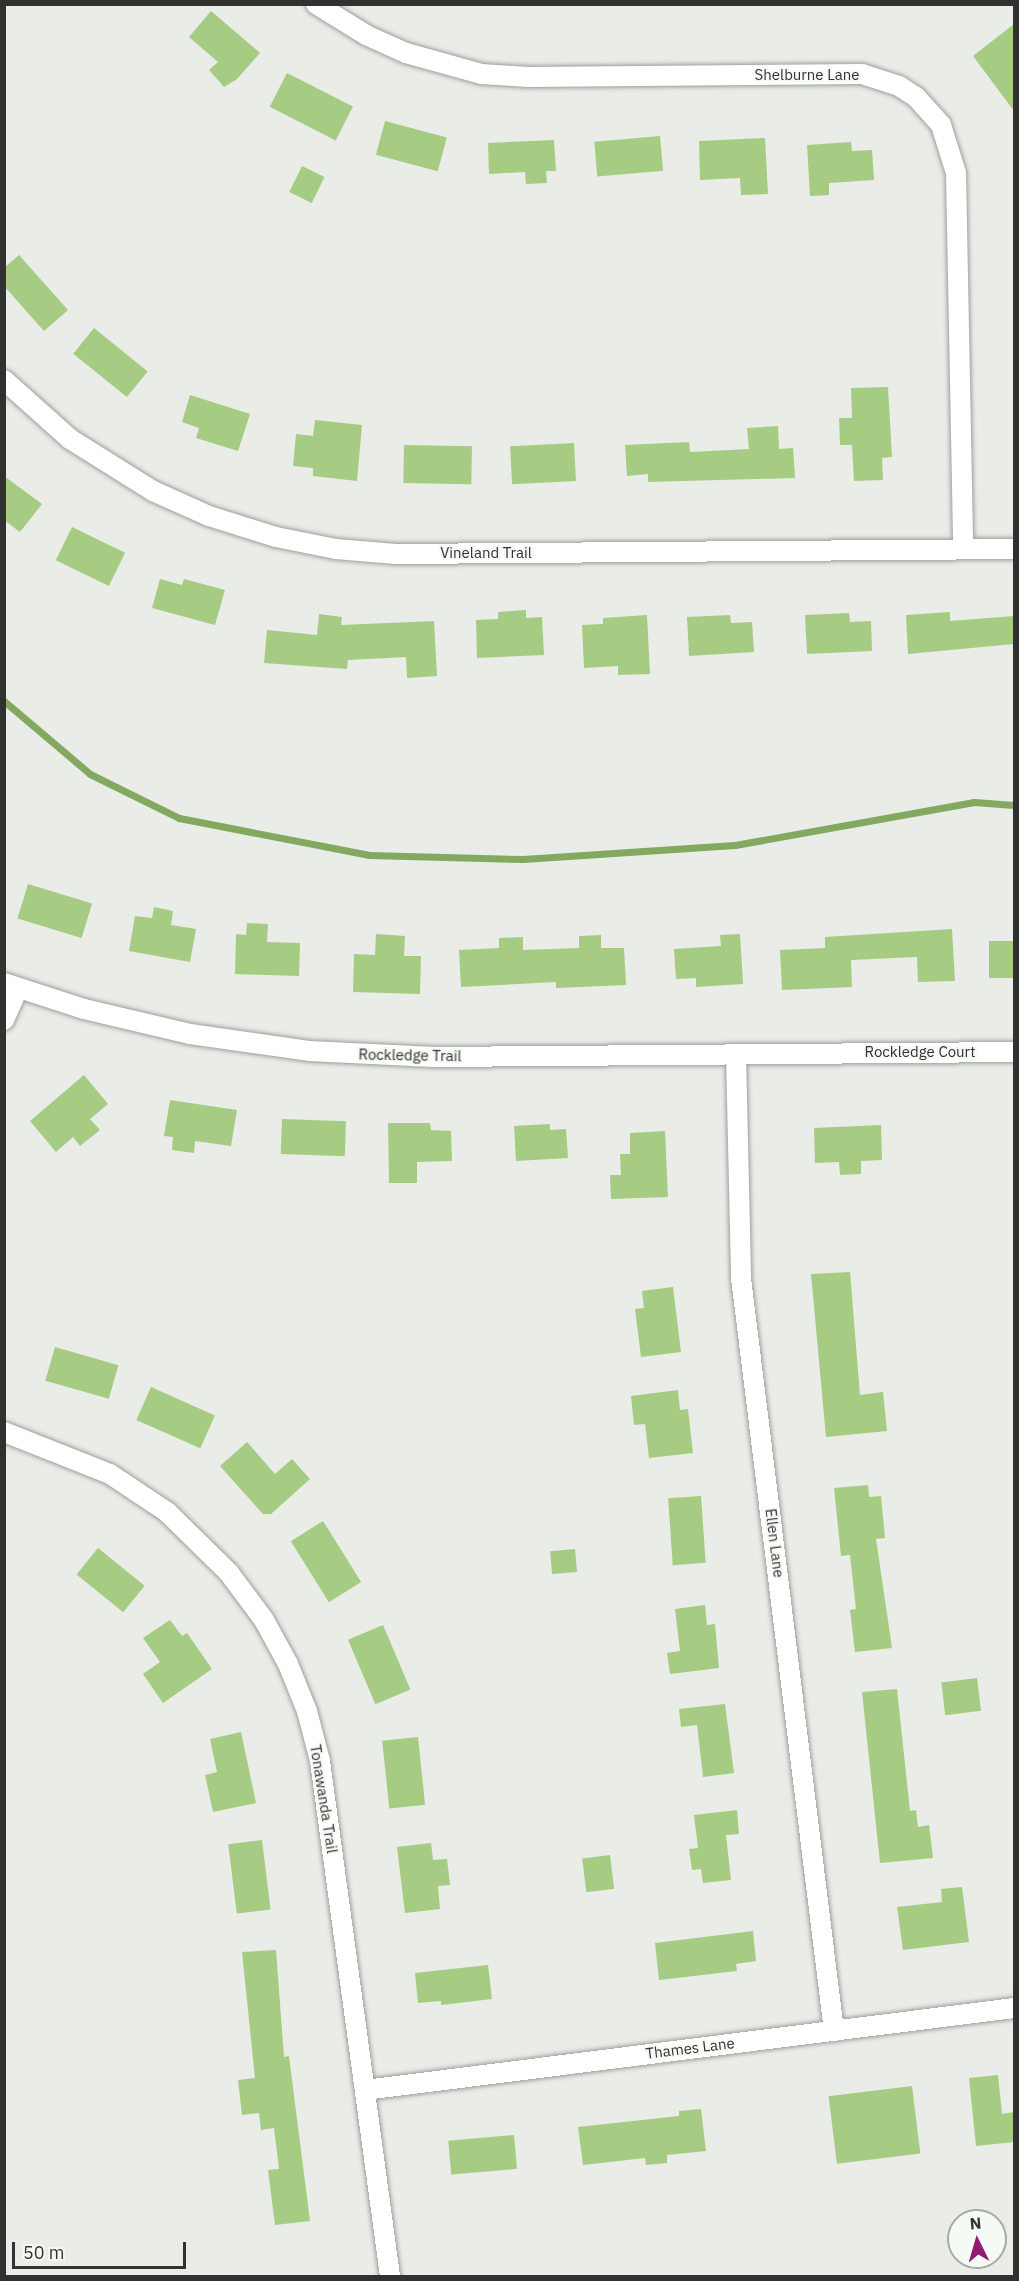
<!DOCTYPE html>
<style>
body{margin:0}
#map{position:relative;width:1019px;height:2281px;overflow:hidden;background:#e9ece7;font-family:"IBM Plex Sans",sans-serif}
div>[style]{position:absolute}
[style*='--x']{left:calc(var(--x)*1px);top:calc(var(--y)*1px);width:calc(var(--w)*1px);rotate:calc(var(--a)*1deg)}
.stream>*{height:7px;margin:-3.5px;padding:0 3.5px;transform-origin:3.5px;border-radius:3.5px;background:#83a85f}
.building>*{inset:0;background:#a5cc82;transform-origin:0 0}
.roads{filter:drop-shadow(0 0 2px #9da09b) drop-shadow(0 0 2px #9da09b)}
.minor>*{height:20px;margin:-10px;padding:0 10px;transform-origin:10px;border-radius:10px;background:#fff}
span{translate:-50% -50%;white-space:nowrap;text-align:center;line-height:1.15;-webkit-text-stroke:4.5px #f6faf4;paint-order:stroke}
.street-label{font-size:15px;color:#30322f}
.frame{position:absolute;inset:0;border:6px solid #30322f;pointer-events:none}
.north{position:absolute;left:947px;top:2209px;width:60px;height:60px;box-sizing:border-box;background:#f6faf4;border:2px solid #a7aaa5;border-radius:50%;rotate:355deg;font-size:16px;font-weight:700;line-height:24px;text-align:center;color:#30322f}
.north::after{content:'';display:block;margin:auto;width:21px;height:27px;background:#941975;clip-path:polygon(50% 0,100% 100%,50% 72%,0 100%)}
.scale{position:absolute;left:12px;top:2242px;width:174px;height:27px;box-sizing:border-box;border:3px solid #30322f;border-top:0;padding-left:8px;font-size:18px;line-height:21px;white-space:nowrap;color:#30322f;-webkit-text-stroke:4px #f6faf4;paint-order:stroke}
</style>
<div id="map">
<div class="stream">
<i style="--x:4;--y:701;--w:113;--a:40.3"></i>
<i style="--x:90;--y:774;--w:99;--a:26.3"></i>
<i style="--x:179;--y:818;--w:194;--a:11"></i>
<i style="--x:369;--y:855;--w:154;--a:1.5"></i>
<i style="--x:523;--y:859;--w:212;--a:-3.8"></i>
<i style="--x:735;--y:845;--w:243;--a:-10.2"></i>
<i style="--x:974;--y:802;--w:40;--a:4.3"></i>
</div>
<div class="building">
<i style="clip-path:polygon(211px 11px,260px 53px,237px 79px,224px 87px,209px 70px,218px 62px,189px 37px)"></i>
<i style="clip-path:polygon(1014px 24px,1014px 111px,973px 56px)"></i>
<i style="left:287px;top:73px;width:74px;height:38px;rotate:27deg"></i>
<i style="left:385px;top:121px;width:64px;height:35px;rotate:15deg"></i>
<i style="left:660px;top:136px;width:35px;height:66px;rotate:85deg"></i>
<i style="clip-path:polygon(765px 138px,768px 194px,741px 195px,740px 178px,700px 180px,699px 141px)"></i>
<i style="clip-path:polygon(554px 140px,556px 171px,546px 171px,547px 183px,526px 184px,525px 172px,489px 174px,488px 143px)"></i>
<i style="clip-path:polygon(851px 142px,852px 151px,872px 150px,874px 180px,829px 183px,829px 195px,810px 196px,807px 145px)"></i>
<i style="left:302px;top:166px;width:25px;height:29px;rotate:26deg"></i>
<i style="clip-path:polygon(19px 255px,68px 310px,44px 331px,4px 286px,4px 268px)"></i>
<i style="left:94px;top:328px;width:69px;height:33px;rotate:39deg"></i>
<i style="clip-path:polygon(888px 387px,892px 457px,882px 458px,883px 480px,854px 481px,852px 445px,840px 445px,839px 418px,852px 418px,851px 388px)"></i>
<i style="clip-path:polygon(190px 395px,250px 414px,238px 451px,196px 438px,199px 428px,182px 422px)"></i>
<i style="clip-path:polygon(315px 420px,362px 425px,357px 481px,313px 476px,313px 468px,293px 466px,296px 434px,313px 436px)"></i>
<i style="clip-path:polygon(778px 426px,779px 449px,793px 448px,795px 478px,648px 482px,648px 474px,627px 476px,625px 445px,689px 442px,690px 452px,749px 449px,747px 428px)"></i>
<i style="left:574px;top:443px;width:38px;height:64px;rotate:87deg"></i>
<i style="left:404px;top:445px;width:68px;height:38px;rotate:1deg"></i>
<i style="clip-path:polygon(4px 476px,42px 504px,20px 532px,4px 520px)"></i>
<i style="left:72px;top:527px;width:59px;height:37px;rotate:26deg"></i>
<i style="clip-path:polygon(160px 579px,182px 585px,184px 579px,225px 590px,215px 625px,152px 608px)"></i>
<i style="clip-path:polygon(526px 610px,526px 618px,542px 617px,544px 655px,477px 658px,476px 620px,498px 619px,498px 612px)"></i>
<i style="clip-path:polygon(950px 612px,950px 621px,1014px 616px,1014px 644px,908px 654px,906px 615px)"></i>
<i style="clip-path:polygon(849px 613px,850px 622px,871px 621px,872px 651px,807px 654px,805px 615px)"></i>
<i style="clip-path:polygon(319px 614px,342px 617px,341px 625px,434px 621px,437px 676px,407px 678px,406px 657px,348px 660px,347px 669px,264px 663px,267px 630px,317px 635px)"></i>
<i style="clip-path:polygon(647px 615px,650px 674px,618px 675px,618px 666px,584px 668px,582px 625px,603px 624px,603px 618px)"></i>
<i style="clip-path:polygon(730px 615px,731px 623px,752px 622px,754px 652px,689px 656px,687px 617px)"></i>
<i style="left:28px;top:884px;width:67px;height:36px;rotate:17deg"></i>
<i style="clip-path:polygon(154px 907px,173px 911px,171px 925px,196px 929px,190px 962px,129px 951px,135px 916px,152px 918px)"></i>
<i style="clip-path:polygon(247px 923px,268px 924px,267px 942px,300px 943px,299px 976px,235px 974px,236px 934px,246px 935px)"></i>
<i style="clip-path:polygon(952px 929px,955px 981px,918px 982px,917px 957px,851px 960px,852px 987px,782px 990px,780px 950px,825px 948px,825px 937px)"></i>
<i style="clip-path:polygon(376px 934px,405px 936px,404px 956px,421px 956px,420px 994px,353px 992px,354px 954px,375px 955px)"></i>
<i style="clip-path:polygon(740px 934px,743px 984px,696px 987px,696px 978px,676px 979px,674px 949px,721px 946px,720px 935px)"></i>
<i style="clip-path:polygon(601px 935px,601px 948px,624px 948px,626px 985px,556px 988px,556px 982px,461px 987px,459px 950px,499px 948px,499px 938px,523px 937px,523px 950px,579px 948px,579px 936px)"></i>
<i style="left:1014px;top:941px;width:37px;height:25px;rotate:90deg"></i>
<i style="clip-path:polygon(84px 1075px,108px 1104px,90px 1119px,100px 1130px,80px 1146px,73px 1137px,56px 1152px,30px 1121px)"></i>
<i style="clip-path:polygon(170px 1100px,237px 1110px,231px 1146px,195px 1141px,194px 1153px,172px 1150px,173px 1137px,164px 1136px)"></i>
<i style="left:282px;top:1119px;width:64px;height:35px;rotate:2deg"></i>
<i style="clip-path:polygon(388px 1123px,430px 1123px,431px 1130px,451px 1131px,452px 1161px,417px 1162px,417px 1183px,389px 1183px)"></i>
<i style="clip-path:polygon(550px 1124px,550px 1130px,566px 1129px,568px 1158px,516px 1161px,514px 1126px)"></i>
<i style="clip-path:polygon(881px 1125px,882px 1160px,861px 1161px,861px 1174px,840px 1175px,839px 1162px,815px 1163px,814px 1128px)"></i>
<i style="clip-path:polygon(665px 1131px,668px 1197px,611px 1199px,610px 1175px,621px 1175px,620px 1154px,630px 1154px,630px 1133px)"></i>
<i style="clip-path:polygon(850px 1272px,860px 1395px,883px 1392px,887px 1431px,826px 1437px,811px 1274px)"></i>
<i style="clip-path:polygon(673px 1287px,681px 1352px,641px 1357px,635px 1309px,644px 1308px,642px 1291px)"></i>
<i style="left:55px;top:1347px;width:66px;height:35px;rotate:16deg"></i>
<i style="left:151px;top:1387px;width:70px;height:36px;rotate:24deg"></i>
<i style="clip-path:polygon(678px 1390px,680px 1410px,688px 1409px,693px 1453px,649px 1458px,645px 1424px,634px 1425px,631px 1396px)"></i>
<i style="clip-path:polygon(247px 1442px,275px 1474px,292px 1459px,310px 1479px,271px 1514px,263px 1514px,220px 1466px)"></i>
<i style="clip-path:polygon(868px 1485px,869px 1497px,881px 1496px,885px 1538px,876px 1539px,892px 1648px,855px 1652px,850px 1610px,856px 1609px,850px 1555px,841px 1556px,834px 1488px)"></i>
<i style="left:701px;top:1496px;width:67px;height:33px;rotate:86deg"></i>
<i style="left:323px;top:1521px;width:72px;height:38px;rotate:58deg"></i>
<i style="left:98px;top:1548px;width:60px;height:34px;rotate:39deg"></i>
<i style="left:575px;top:1549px;width:23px;height:25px;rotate:85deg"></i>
<i style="clip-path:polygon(705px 1605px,707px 1625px,715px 1624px,719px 1668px,670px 1674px,667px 1653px,680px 1651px,675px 1609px)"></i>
<i style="clip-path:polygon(170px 1620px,182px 1636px,187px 1633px,212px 1669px,163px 1703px,143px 1674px,160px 1662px,143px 1638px)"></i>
<i style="left:383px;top:1625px;width:70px;height:38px;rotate:67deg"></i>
<i style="left:977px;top:1678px;width:33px;height:36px;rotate:83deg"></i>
<i style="clip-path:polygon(897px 1689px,910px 1811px,916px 1810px,918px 1827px,929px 1825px,933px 1858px,880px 1863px,862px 1692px)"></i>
<i style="clip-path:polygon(725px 1704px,734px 1773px,703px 1777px,697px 1725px,681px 1727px,679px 1709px)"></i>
<i style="clip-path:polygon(241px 1732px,256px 1803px,213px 1812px,205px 1775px,217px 1772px,210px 1739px)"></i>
<i style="left:418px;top:1737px;width:68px;height:36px;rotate:84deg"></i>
<i style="clip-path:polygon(737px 1810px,739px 1834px,726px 1835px,731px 1880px,703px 1883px,701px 1869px,692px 1870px,689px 1849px,698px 1848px,694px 1815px)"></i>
<i style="left:262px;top:1840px;width:70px;height:34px;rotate:83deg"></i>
<i style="clip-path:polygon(431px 1843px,433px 1860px,447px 1859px,450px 1885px,438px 1886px,440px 1909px,405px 1913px,397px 1847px)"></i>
<i style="left:610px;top:1855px;width:34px;height:28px;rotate:83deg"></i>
<i style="clip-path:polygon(962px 1887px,969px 1942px,903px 1950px,897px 1907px,942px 1902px,941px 1889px)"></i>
<i style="clip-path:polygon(753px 1931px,756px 1961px,736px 1964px,737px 1971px,659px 1980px,655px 1943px)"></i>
<i style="clip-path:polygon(276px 1950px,284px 2057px,289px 2056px,310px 2221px,275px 2225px,268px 2170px,279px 2169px,274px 2128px,261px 2130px,259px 2113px,242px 2115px,238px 2080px,255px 2078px,242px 1952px)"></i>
<i style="clip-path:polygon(488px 1965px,492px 1999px,441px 2005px,441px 2001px,418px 2003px,415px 1973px)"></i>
<i style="clip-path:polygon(998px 2075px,1002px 2114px,1014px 2112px,1014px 2142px,976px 2146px,969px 2078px)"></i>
<i style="left:912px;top:2086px;width:68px;height:84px;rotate:83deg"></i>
<i style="clip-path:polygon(701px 2109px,706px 2151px,667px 2155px,667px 2163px,646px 2165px,645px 2158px,583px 2165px,578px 2127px,679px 2116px,679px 2111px)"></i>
<i style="left:514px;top:2135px;width:34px;height:66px;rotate:85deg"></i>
</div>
<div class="roads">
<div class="minor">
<i style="--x:316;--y:4;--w:59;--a:31.8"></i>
<i style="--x:366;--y:35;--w:44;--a:24.2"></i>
<i style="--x:406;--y:53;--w:78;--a:15.6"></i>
<i style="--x:481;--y:74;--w:48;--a:3.6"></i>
<i style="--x:529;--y:77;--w:333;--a:-0.5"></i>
<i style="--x:862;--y:74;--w:39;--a:18"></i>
<i style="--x:899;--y:86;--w:20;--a:33"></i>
<i style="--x:916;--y:97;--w:38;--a:48"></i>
<i style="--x:941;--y:125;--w:50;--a:72.6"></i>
<i style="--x:956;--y:173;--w:376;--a:88.9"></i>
<i style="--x:4;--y:380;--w:89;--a:41.8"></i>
<i style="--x:70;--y:439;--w:98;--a:32.1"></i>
<i style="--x:153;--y:491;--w:61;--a:24.1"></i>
<i style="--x:209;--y:516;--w:70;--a:17.4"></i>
<i style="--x:276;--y:537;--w:61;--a:11.3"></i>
<i style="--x:336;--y:549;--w:60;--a:4.8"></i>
<i style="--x:396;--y:554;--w:618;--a:-0.46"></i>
<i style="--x:4;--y:983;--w:84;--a:18"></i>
<i style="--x:84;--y:1009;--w:109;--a:13.3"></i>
<i style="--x:190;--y:1034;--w:120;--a:8.1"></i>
<i style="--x:309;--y:1051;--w:125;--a:2.7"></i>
<i style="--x:434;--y:1057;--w:580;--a:-0.49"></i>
<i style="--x:4;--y:1020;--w:35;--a:-66"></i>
<i style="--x:736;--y:1054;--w:224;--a:88.7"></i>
<i style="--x:741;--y:1278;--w:759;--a:82.96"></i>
<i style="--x:4;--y:1432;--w:114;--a:21.6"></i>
<i style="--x:110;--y:1474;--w:69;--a:33.7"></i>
<i style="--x:167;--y:1512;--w:87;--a:44.5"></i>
<i style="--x:229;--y:1573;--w:59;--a:53.3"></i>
<i style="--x:264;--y:1620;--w:50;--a:61.4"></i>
<i style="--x:288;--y:1664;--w:51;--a:68"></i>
<i style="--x:307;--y:1711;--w:52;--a:75.4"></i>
<i style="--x:320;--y:1761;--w:520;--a:82.26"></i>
<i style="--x:365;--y:2090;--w:654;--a:-7.2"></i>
</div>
</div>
<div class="street-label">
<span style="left:807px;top:75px">Shelburne Lane</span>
<span style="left:486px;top:553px">Vineland Trail</span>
<span style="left:920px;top:1052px">Rockledge Court</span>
<span style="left:410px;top:1055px;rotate:1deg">Rockledge Trail</span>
<span style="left:775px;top:1543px;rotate:83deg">Ellen Lane</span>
<span style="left:324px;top:1799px;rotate:81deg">Tonawanda Trail</span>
<span style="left:690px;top:2048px;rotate:-7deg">Thames Lane</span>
</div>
<div class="frame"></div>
<div class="north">N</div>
<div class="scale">50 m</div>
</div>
